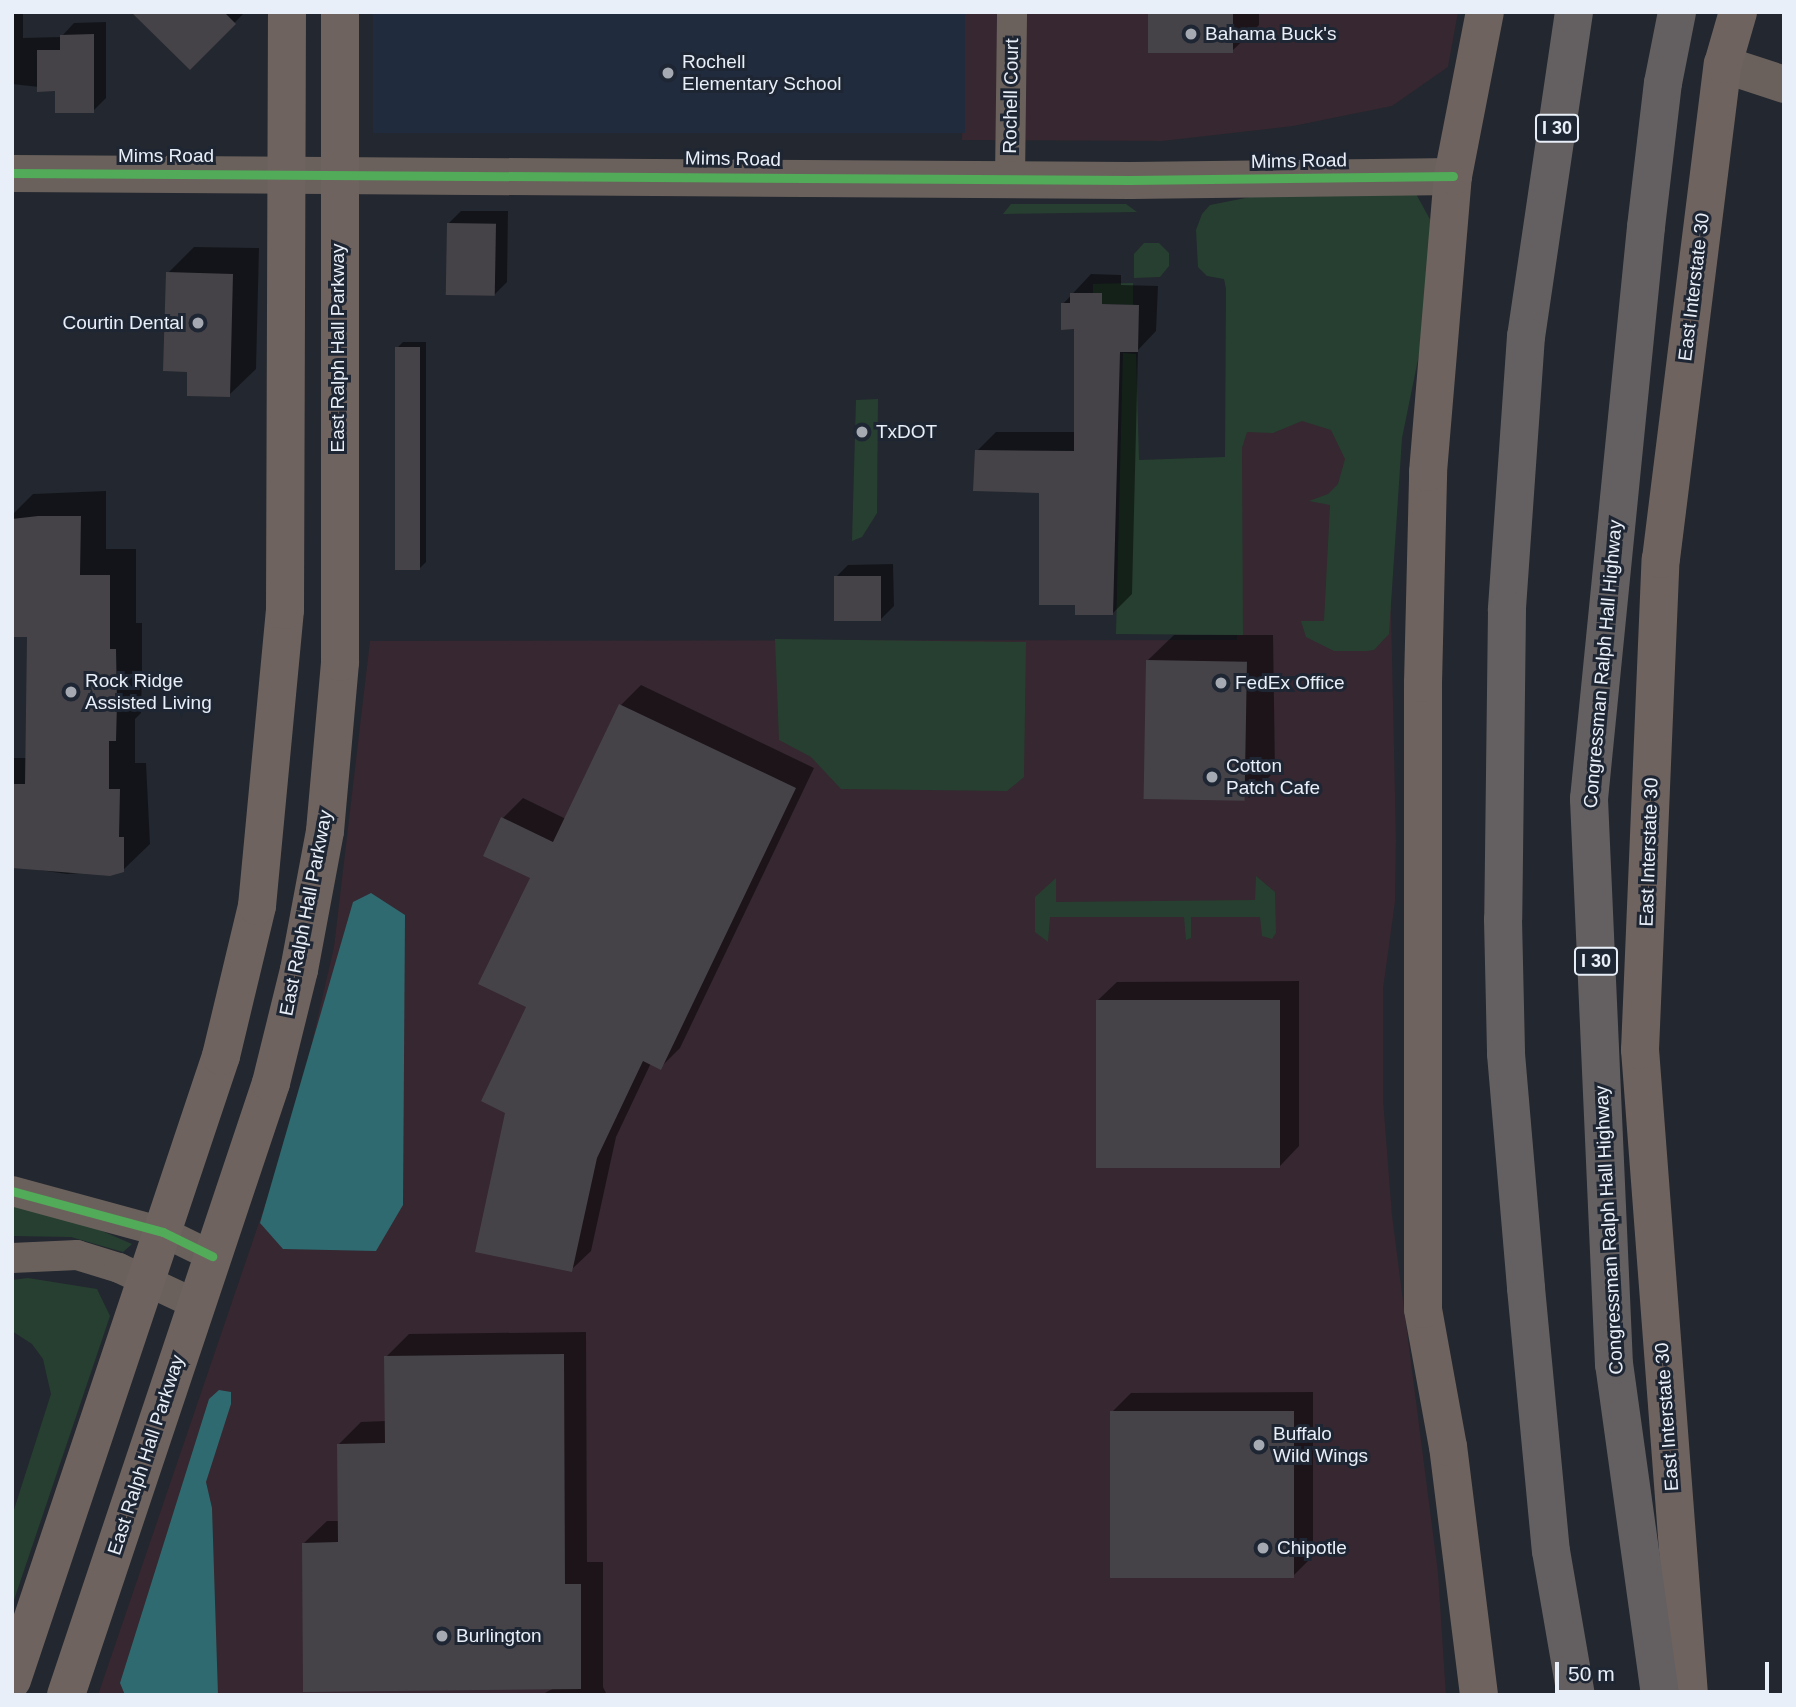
<!DOCTYPE html>
<style>
body{margin:0}
#map{position:relative;width:1796px;height:1707px;overflow:hidden;background:#23272f;font-family:Arial,sans-serif}
div>[style]{position:absolute}
[style*='--x']{left:calc(var(--x)*1px);top:calc(var(--y)*1px);width:calc(var(--w)*1px);rotate:calc(var(--a)*1deg)}
.commercial>*{inset:0;background:#362730}
.built>*{inset:0;background:#212b3e;transform-origin:0 0}
.green>*{inset:0;background:#273f30}
.water>*{inset:0;background:#2f6a70}
.shadow>*{inset:0;background:#0007}
.building>*{inset:0;background:#454348;transform-origin:0 0}
.minor>*{height:30px;margin:-15px;padding:0 15px;transform-origin:15px;border-radius:15px;background:#6a615c}
.tertiary>*{height:37px;margin:-18.5px;padding:0 18.5px;transform-origin:18.5px;border-radius:18.5px;background:#6a615c}
.secondary>*{height:38px;margin:-19px;padding:0 19px;transform-origin:19px;border-radius:19px;background:#6e635f}
.motorway>*{height:38px;margin:-19px;padding:0 19px;transform-origin:19px;border-radius:19px;background:#646061}
.cycleway>*{height:9px;margin:-4.5px;padding:0 4.5px;transform-origin:4.5px;border-radius:4.5px;background:#51ab58}
.dots>*{width:19px;height:19px;translate:-50% -50%;box-sizing:border-box;border:4px solid #1e2634;border-radius:50%}
span{translate:-50% -50%;white-space:nowrap;text-align:center;line-height:1.15;-webkit-text-stroke:6px #1e2634;paint-order:stroke}
.shield-label span{padding:2px 5px;background:#1e2634;border:2px solid;border-radius:5px;-webkit-text-stroke-width:0}
.shield-label{font-size:18px;color:#e9eff8;font-weight:700}
.poi-label{font-size:19px;color:#e9eff8}
.left{translate:0 -50%;text-align:left}
.right{translate:-100% -50%;text-align:right}
.street-label{font-size:19px;color:#e9eff8}
.frame{position:absolute;inset:0;border:14px solid #e9eff8;pointer-events:none}
.scale{position:absolute;left:1555px;top:1662px;width:214px;height:32px;box-sizing:border-box;border:4px solid #e9eff8;border-top:0;padding-left:9px;font-size:21px;line-height:24px;white-space:nowrap;color:#e9eff8;-webkit-text-stroke:5px #1e2634;paint-order:stroke}
</style>
<div id="map">
<div class="commercial">
<i style="clip-path:polygon(965px 12px,1458px 12px,1448px 67px,1392px 106px,1293px 126px,1162px 141px,962px 140px)"></i>
<i style="clip-path:polygon(1239px 409px,1395px 413px,1390px 562px,1396px 840px,1395px 902px,1383px 989px,1383px 1099px,1392px 1215px,1438px 1572px,1446px 1695px,98px 1695px,294px 1120px,334px 947px,370px 641px,1237px 640px)"></i>
</div>
<div class="built">
<i style="left:373px;top:12px;width:592px;height:121px"></i>
</div>
<div class="green">
<i style="clip-path:polygon(1362px 175px,1415px 192px,1433px 225px,1435px 276px,1402px 438px,1389px 634px,1374px 650px,1366px 651px,1334px 651px,1306px 637px,1301px 621px,1324px 621px,1330px 505px,1309px 501px,1328px 494px,1338px 484px,1345px 459px,1331px 430px,1302px 421px,1273px 433px,1247px 432px,1242px 448px,1243px 635px,1116px 634px,1123px 353px,1136px 354px,1139px 460px,1225px 457px,1226px 289px,1224px 279px,1207px 276px,1198px 267px,1196px 230px,1202px 214px,1210px 205px)"></i>
<i style="clip-path:polygon(1011px 204px,1126px 204px,1137px 212px,1003px 214px)"></i>
<i style="clip-path:polygon(1144px 243px,1159px 243px,1169px 253px,1169px 266px,1160px 277px,1134px 278px,1134px 254px)"></i>
<i style="clip-path:polygon(1133px 283px,1133px 305px,1102px 304px,1102px 293px,1093px 293px,1093px 284px)"></i>
<i style="clip-path:polygon(878px 399px,877px 513px,862px 537px,852px 541px,856px 400px)"></i>
<i style="clip-path:polygon(775px 639px,1026px 642px,1024px 777px,1007px 791px,841px 789px,811px 757px,779px 740px)"></i>
<i style="clip-path:polygon(1256px 876px,1275px 892px,1276px 933px,1272px 939px,1262px 936px,1260px 917px,1191px 917px,1191px 938px,1186px 940px,1184px 917px,1050px 917px,1048px 942px,1035px 932px,1035px 897px,1056px 878px,1056px 902px,1255px 900px)"></i>
<i style="clip-path:polygon(12px 1201px,79px 1221px,132px 1244px,123px 1252px,71px 1237px,12px 1236px)"></i>
<i style="clip-path:polygon(28px 1278px,97px 1289px,110px 1316px,12px 1606px,12px 1516px,51px 1394px,43px 1359px,32px 1344px,12px 1331px,12px 1280px)"></i>
</div>
<div class="water">
<i style="clip-path:polygon(371px 893px,405px 915px,403px 1205px,376px 1251px,283px 1249px,260px 1223px,353px 902px)"></i>
<i style="clip-path:polygon(219px 1390px,231px 1392px,231px 1404px,206px 1482px,212px 1508px,218px 1695px,125px 1695px,120px 1683px,209px 1399px)"></i>
</div>
<div class="shadow">
<i style="clip-path:polygon(12px 12px,23px 12px,23px 38px,61px 37px,74px 23px,106px 22px,106px 98px,93px 111px,57px 89px,12px 84px)"></i>
<i style="clip-path:polygon(142px 12px,245px 12px,190px 68px)"></i>
<i style="clip-path:polygon(1153px 12px,1259px 12px,1259px 25px,1232px 51px,1150px 16px)"></i>
<i style="clip-path:polygon(461px 211px,508px 211px,507px 282px,494px 295px,448px 224px)"></i>
<i style="clip-path:polygon(194px 247px,259px 248px,256px 369px,229px 395px,189px 370px,168px 273px)"></i>
<i style="clip-path:polygon(1091px 274px,1121px 275px,1121px 285px,1158px 286px,1156px 331px,1138px 350px,1132px 594px,1113px 613px,1076px 603px,1041px 492px,977px 451px,996px 432px,1075px 432px,1075px 328px,1063px 304px)"></i>
<i style="clip-path:polygon(403px 342px,426px 342px,426px 562px,420px 568px,397px 348px)"></i>
<i style="clip-path:polygon(106px 491px,106px 549px,136px 549px,136px 623px,142px 623px,142px 675px,141px 713px,135px 719px,135px 763px,146px 763px,150px 844px,123px 870px,67px 874px,12px 866px,12px 758px,27px 758px,29px 636px,12px 635px,12px 515px,33px 494px)"></i>
<i style="clip-path:polygon(893px 564px,894px 606px,881px 619px,835px 578px,848px 565px)"></i>
<i style="clip-path:polygon(1174px 635px,1273px 635px,1275px 771px,1249px 798px,1147px 661px)"></i>
<i style="clip-path:polygon(641px 685px,814px 768px,680px 1048px,660px 1068px,651px 1063px,616px 1137px,591px 1251px,571px 1270px,528px 1006px,532px 877px,503px 818px,523px 798px,566px 819px,621px 705px)"></i>
<i style="clip-path:polygon(1299px 981px,1299px 1146px,1280px 1166px,1097px 1001px,1117px 982px)"></i>
<i style="clip-path:polygon(586px 1332px,587px 1562px,603px 1562px,603px 1687px,607px 1695px,541px 1695px,556px 1687px,304px 1543px,327px 1521px,339px 1521px,339px 1444px,361px 1422px,386px 1421px,386px 1357px,409px 1334px)"></i>
<i style="clip-path:polygon(1313px 1392px,1313px 1556px,1293px 1576px,1111px 1413px,1131px 1393px)"></i>
</div>
<div class="building">
<i style="clip-path:polygon(131px 12px,224px 12px,236px 24px,190px 70px)"></i>
<i style="left:1233px;top:14px;width:39px;height:85px;rotate:90deg"></i>
<i style="clip-path:polygon(94px 34px,94px 113px,55px 113px,55px 91px,37px 92px,37px 50px,60px 50px,60px 35px)"></i>
<i style="left:447px;top:223px;width:49px;height:72px;rotate:1deg"></i>
<i style="clip-path:polygon(166px 272px,233px 274px,230px 397px,187px 396px,187px 372px,163px 371px)"></i>
<i style="clip-path:polygon(1070px 293px,1102px 293px,1102px 304px,1139px 305px,1138px 352px,1120px 352px,1113px 615px,1075px 615px,1075px 605px,1039px 605px,1039px 493px,973px 491px,975px 450px,1074px 451px,1074px 329px,1061px 330px,1061px 303px,1070px 303px)"></i>
<i style="left:420px;top:347px;width:223px;height:25px;rotate:90deg"></i>
<i style="clip-path:polygon(38px 516px,81px 516px,80px 575px,110px 575px,110px 649px,116px 649px,117px 703px,116px 741px,109px 741px,109px 789px,120px 789px,119px 837px,124px 837px,124px 872px,110px 876px,12px 868px,12px 784px,25px 784px,27px 637px,12px 637px,12px 519px)"></i>
<i style="left:881px;top:576px;width:45px;height:47px;rotate:90deg"></i>
<i style="left:1146px;top:660px;width:101px;height:139px;rotate:1deg"></i>
<i style="clip-path:polygon(619px 704px,796px 788px,661px 1070px,643px 1061px,597px 1158px,572px 1272px,475px 1252px,505px 1113px,481px 1101px,526px 1007px,478px 984px,530px 878px,483px 856px,501px 817px,553px 842px)"></i>
<i style="left:1280px;top:1000px;width:168px;height:184px;rotate:90deg"></i>
<i style="clip-path:polygon(564px 1354px,565px 1584px,581px 1584px,581px 1689px,303px 1692px,302px 1543px,338px 1542px,337px 1444px,385px 1443px,384px 1356px)"></i>
<i style="left:1294px;top:1411px;width:167px;height:184px;rotate:90deg"></i>
</div>
<div class="minor">
<i style="--x:1010;--y:180;--w:168;--a:-89.3"></i>
<i style="--x:12;--y:1191;--w:156;--a:15.2"></i>
<i style="--x:163;--y:1232;--w:55;--a:26.1"></i>
<i style="--x:12;--y:1258;--w:65;--a:-2.6"></i>
<i style="--x:77;--y:1255;--w:44;--a:17.2"></i>
<i style="--x:119;--y:1268;--w:85;--a:25.1"></i>
</div>
<div class="tertiary">
<i style="--x:1723;--y:64;--w:64;--a:18.2"></i>
<i style="--x:12;--y:173;--w:1118;--a:0.36"></i>
<i style="--x:1130;--y:180;--w:323;--a:-0.7"></i>
</div>
<div class="secondary">
<i style="--x:12;--y:1680;--w:658;--a:-71.48"></i>
<i style="--x:221;--y:1056;--w:154;--a:-76.5"></i>
<i style="--x:257;--y:906;--w:297;--a:-84.6"></i>
<i style="--x:285;--y:610;--w:598;--a:-89.81"></i>
<i style="--x:66;--y:1695;--w:645;--a:-71.48"></i>
<i style="--x:271;--y:1083;--w:116;--a:-76.1"></i>
<i style="--x:299;--y:970;--w:141;--a:-79.4"></i>
<i style="--x:325;--y:831;--w:170;--a:-84.9"></i>
<i style="--x:340;--y:662;--w:650;--a:-90"></i>
<i style="--x:1479;--y:1695;--w:250;--a:-97.1"></i>
<i style="--x:1448;--y:1447;--w:140;--a:-100.3"></i>
<i style="--x:1423;--y:1309;--w:626;--a:-90"></i>
<i style="--x:1423;--y:683;--w:211;--a:-88.6"></i>
<i style="--x:1428;--y:472;--w:297;--a:-85.2"></i>
<i style="--x:1453;--y:176;--w:167;--a:-79"></i>
<i style="--x:1689;--y:1695;--w:647;--a:-94.34"></i>
<i style="--x:1640;--y:1050;--w:491;--a:-87.6"></i>
<i style="--x:1661;--y:559;--w:499;--a:-82.9"></i>
<i style="--x:1723;--y:64;--w:54;--a:-73.9"></i>
</div>
<div class="motorway">
<i style="--x:1574;--y:12;--w:328;--a:98.4"></i>
<i style="--x:1526;--y:336;--w:275;--a:94"></i>
<i style="--x:1507;--y:610;--w:309;--a:90.7"></i>
<i style="--x:1503;--y:919;--w:135;--a:88.7"></i>
<i style="--x:1506;--y:1054;--w:235;--a:85.1"></i>
<i style="--x:1526;--y:1288;--w:264;--a:84.6"></i>
<i style="--x:1551;--y:1551;--w:146;--a:80.2"></i>
<i style="--x:1660;--y:1695;--w:333;--a:-97.9"></i>
<i style="--x:1614;--y:1365;--w:567;--a:-92.53"></i>
<i style="--x:1589;--y:799;--w:575;--a:-84.31"></i>
<i style="--x:1646;--y:227;--w:145;--a:-83.3"></i>
<i style="--x:1663;--y:83;--w:72;--a:-78.8"></i>
</div>
<div class="cycleway">
<i style="--x:12;--y:173;--w:1118;--a:0.36"></i>
<i style="--x:1130;--y:180;--w:323;--a:-0.7"></i>
<i style="--x:12;--y:1191;--w:156;--a:15.2"></i>
<i style="--x:163;--y:1232;--w:55;--a:26.1"></i>
</div>
<div class="dots">
<i style="left:1191px;top:34px;background:#a4a9b2"></i>
<i style="left:668px;top:73px;background:#a4a9b2"></i>
<i style="left:198px;top:323px;background:#a4a9b2"></i>
<i style="left:862px;top:432px;background:#a4a9b2"></i>
<i style="left:1221px;top:683px;background:#a4a9b2"></i>
<i style="left:71px;top:692px;background:#a4a9b2"></i>
<i style="left:1212px;top:777px;background:#a4a9b2"></i>
<i style="left:1259px;top:1445px;background:#a4a9b2"></i>
<i style="left:1263px;top:1548px;background:#a4a9b2"></i>
<i style="left:442px;top:1636px;background:#a4a9b2"></i>
</div>
<div class="shield-label">
<span style="left:1557px;top:128px">I 30</span>
<span style="left:1596px;top:961px">I 30</span>
</div>
<div class="poi-label">
<span class="left" style="left:1205px;top:34px">Bahama Buck's</span>
<span class="left" style="left:682px;top:73px">Rochell<br>Elementary School</span>
<span class="right" style="left:184px;top:323px">Courtin Dental</span>
<span class="left" style="left:876px;top:432px">TxDOT</span>
<span class="left" style="left:85px;top:692px">Rock Ridge<br>Assisted Living</span>
<span class="left" style="left:1235px;top:683px">FedEx Office</span>
<span class="left" style="left:1226px;top:777px">Cotton<br>Patch Cafe</span>
<span class="left" style="left:1273px;top:1445px">Buffalo<br>Wild Wings</span>
<span class="left" style="left:1277px;top:1548px">Chipotle</span>
<span class="left" style="left:456px;top:1636px">Burlington</span>
</div>
<div class="street-label">
<span style="left:1011px;top:96px;rotate:-89deg">Rochell Court</span>
<span style="left:166px;top:156px">Mims Road</span>
<span style="left:733px;top:159px;rotate:1deg">Mims Road</span>
<span style="left:1299px;top:161px;rotate:-1deg">Mims Road</span>
<span style="left:1694px;top:287px;rotate:-83deg">East Interstate 30</span>
<span style="left:338px;top:348px;rotate:-90deg">East Ralph Hall Parkway</span>
<span style="left:1603px;top:664px;rotate:-85deg">Congressman Ralph Hall Highway</span>
<span style="left:1649px;top:852px;rotate:-88deg">East Interstate 30</span>
<span style="left:306px;top:913px;rotate:-79deg">East Ralph Hall Parkway</span>
<span style="left:1609px;top:1230px;rotate:-93deg">Congressman Ralph Hall Highway</span>
<span style="left:1667px;top:1417px;rotate:-94deg">East Interstate 30</span>
<span style="left:146px;top:1455px;rotate:-72deg">East Ralph Hall Parkway</span>
</div>
<div class="frame"></div>
<div class="scale">50 m</div>
</div>
